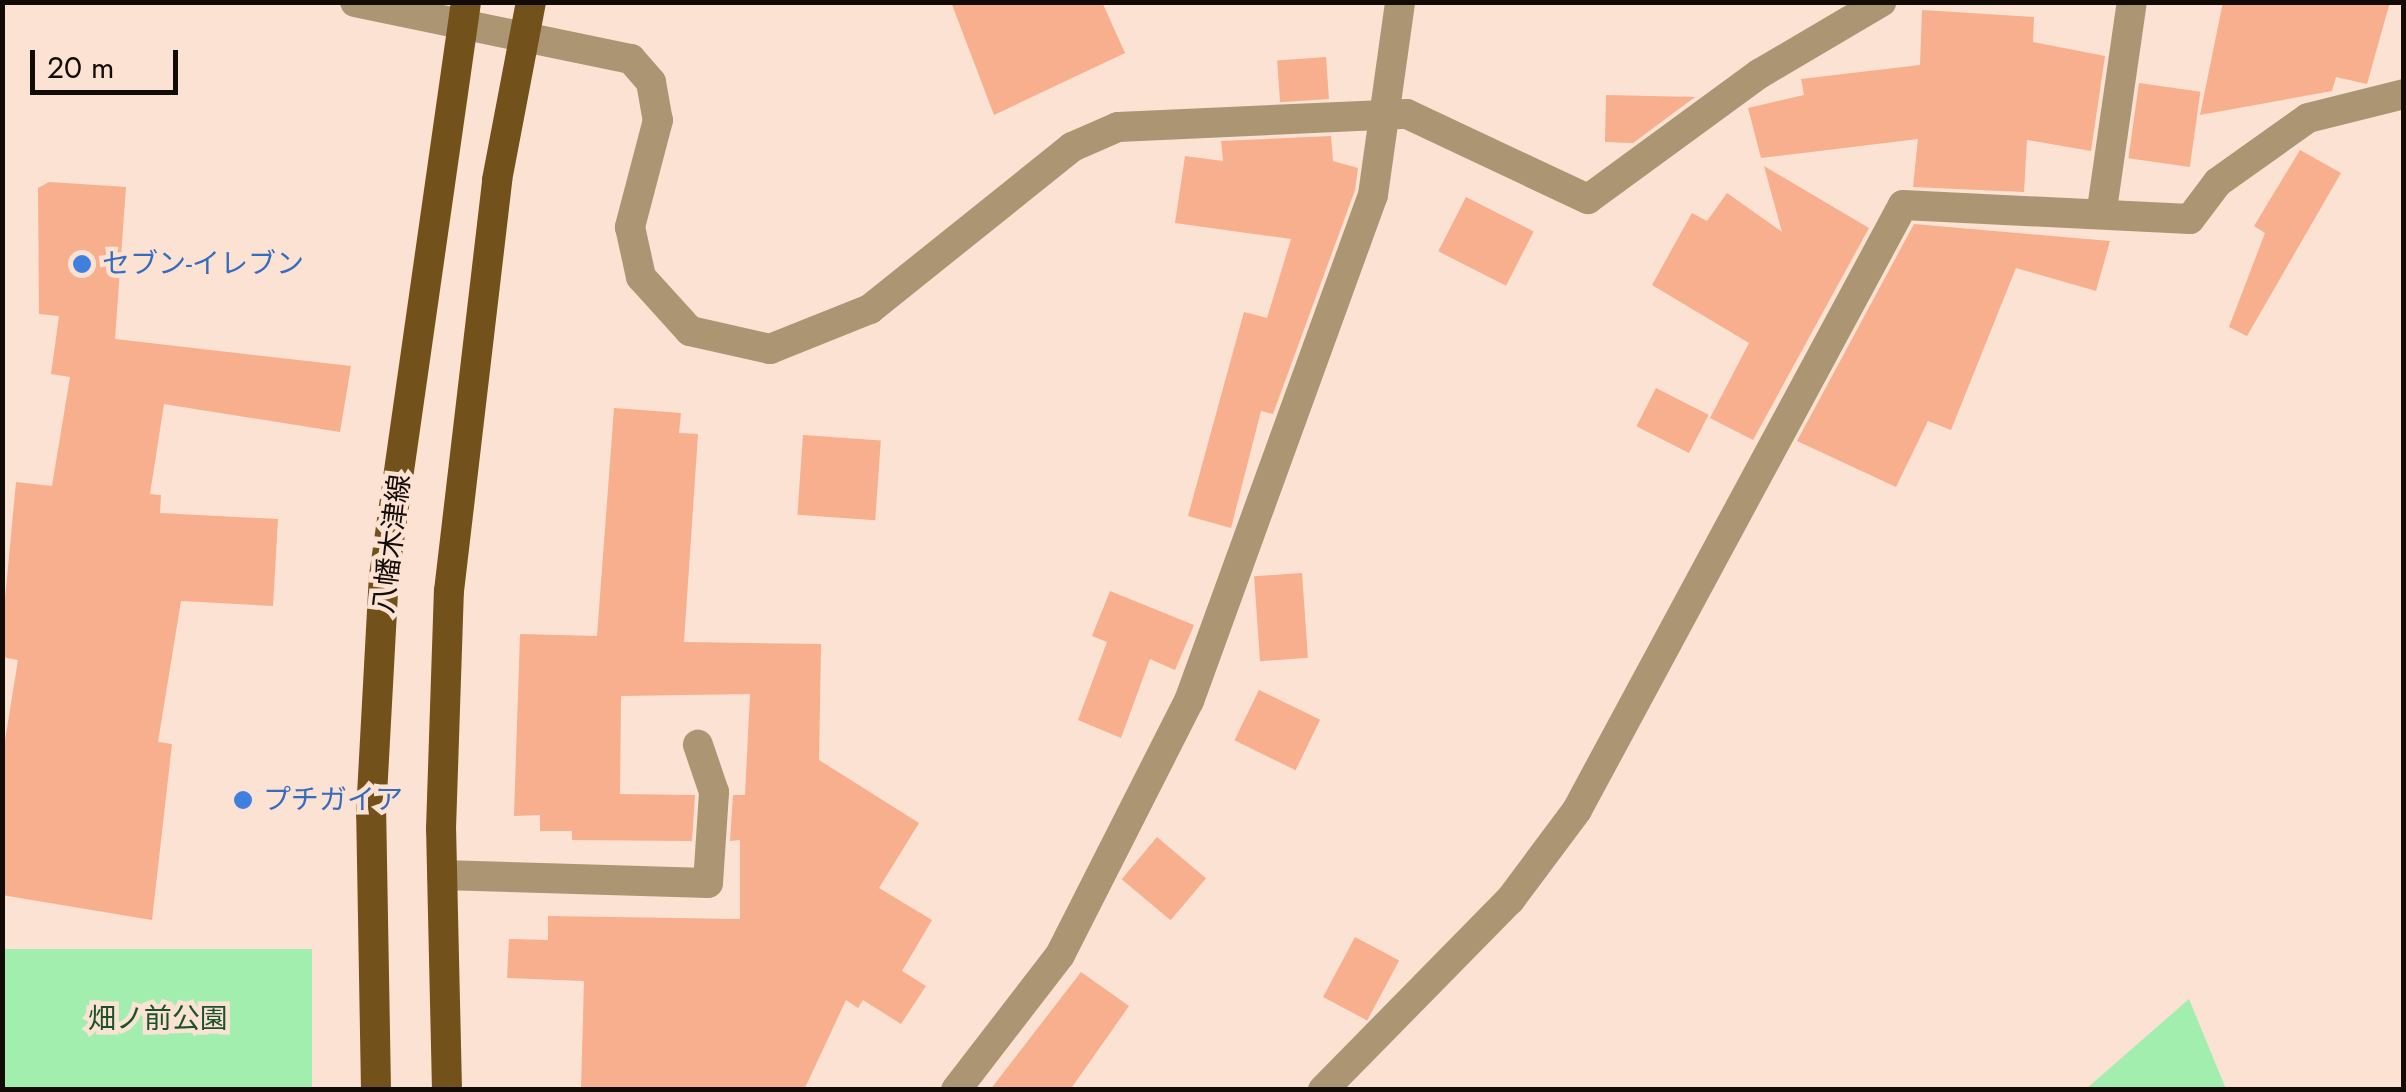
<!DOCTYPE html>
<meta charset="utf-8">
<style>
body{margin:0}
#map{position:relative;width:2406px;height:1092px;overflow:hidden;background:#fce2d2;font-family:Jost,"Noto Sans JP",sans-serif}
div>[style]{position:absolute}
[style*='--x']{left:calc(var(--x)*1px);top:calc(var(--y)*1px);width:calc(var(--w)*1px);rotate:calc(var(--a)*1deg)}
.green>*{inset:0;background:#a1eeaf;transform-origin:0 0}
.building>*{inset:0;background:#f7af8e;transform-origin:0 0}
.minor>*{height:30px;margin:-15px;padding:0 15px;transform-origin:15px;border-radius:15px;background:#ac9573}
.major>*{height:30px;margin:-15px;padding:0 15px;transform-origin:15px;border-radius:15px;background:#72511b}
.dots>*{width:28px;height:28px;translate:-50% -50%;box-sizing:border-box;border:5px solid #fce2d2;border-radius:50%}
span{translate:-50% -50%;white-space:nowrap;text-align:center;line-height:1.15;-webkit-text-stroke:9px #fce2d2;paint-order:stroke}
.shop-label{font-size:28px;color:#366cbe}
.left{translate:0 -50%;text-align:left}
.street-label{font-size:28px;color:#130b06}
.park-label{font-size:28px;color:#1a532a}
.frame{position:absolute;inset:0;border:5px solid #130b06;pointer-events:none}
.scale{position:absolute;left:30px;top:50px;width:148px;height:45px;box-sizing:border-box;border:5px solid #130b06;border-top:0;padding-left:12px;font-size:30px;line-height:35px;white-space:nowrap;color:#130b06;-webkit-text-stroke:8px #fce2d2;paint-order:stroke}
</style>
<div id="map">
<div class="green">
<i style="left:3px;top:949px;width:309px;height:140px"></i>
<i style="clip-path:polygon(2189px 999px,2226px 1089px,2086px 1089px)"></i>
</div>
<div class="building">
<i style="clip-path:polygon(951px 2px,1102px 2px,1125px 53px,994px 115px)"></i>
<i style="clip-path:polygon(2223px 2px,2390px 2px,2367px 84px,2336px 77px,2332px 91px,2200px 115px)"></i>
<i style="clip-path:polygon(1922px 10px,2034px 17px,2033px 42px,2105px 56px,2091px 151px,2027px 140px,2024px 192px,1913px 187px,1918px 139px,1761px 158px,1748px 108px,1804px 95px,1801px 79px,1920px 65px)"></i>
<i style="left:1326px;top:57px;width:42px;height:49px;rotate:86deg"></i>
<i style="left:2139px;top:83px;width:62px;height:76px;rotate:8deg"></i>
<i style="clip-path:polygon(1606px 95px,1695px 97px,1633px 143px,1605px 142px)"></i>
<i style="clip-path:polygon(1331px 136px,1333px 161px,1358px 168px,1355px 190px,1273px 414px,1261px 411px,1231px 528px,1188px 516px,1244px 312px,1267px 318px,1291px 239px,1175px 223px,1185px 156px,1223px 161px,1221px 141px)"></i>
<i style="clip-path:polygon(2300px 150px,2341px 173px,2247px 336px,2229px 327px,2265px 233px,2254px 226px)"></i>
<i style="clip-path:polygon(1764px 166px,1869px 228px,1753px 440px,1710px 418px,1749px 343px,1652px 285px,1692px 213px,1707px 221px,1727px 193px,1782px 232px)"></i>
<i style="clip-path:polygon(49px 182px,126px 187px,115px 339px,351px 366px,340px 432px,164px 404px,150px 494px,161px 495px,160px 513px,278px 519px,273px 606px,181px 601px,158px 742px,172px 744px,152px 920px,2px 895px,2px 759px,18px 660px,2px 657px,2px 631px,16px 482px,52px 486px,70px 377px,51px 374px,59px 316px,39px 314px,38px 188px)"></i>
<i style="left:1466px;top:197px;width:76px;height:61px;rotate:27deg"></i>
<i style="clip-path:polygon(1914px 224px,2110px 241px,2096px 291px,2016px 268px,1951px 430px,1928px 421px,1896px 487px,1797px 441px)"></i>
<i style="left:1656px;top:388px;width:59px;height:43px;rotate:27deg"></i>
<i style="clip-path:polygon(614px 408px,681px 413px,679px 433px,698px 434px,684px 642px,821px 644px,819px 760px,919px 823px,879px 888px,932px 920px,902px 971px,926px 986px,901px 1024px,863px 1000px,858px 1008px,846px 1000px,804px 1090px,581px 1090px,584px 981px,507px 978px,509px 939px,548px 940px,548px 916px,740px 919px,740px 840px,730px 841px,733px 795px,745px 795px,750px 694px,621px 696px,620px 794px,695px 795px,692px 841px,572px 840px,572px 831px,540px 831px,540px 815px,514px 816px,520px 634px,597px 636px)"></i>
<i style="left:803px;top:435px;width:78px;height:80px;rotate:4deg"></i>
<i style="left:1302px;top:573px;width:85px;height:48px;rotate:86deg"></i>
<i style="clip-path:polygon(1110px 591px,1194px 625px,1175px 670px,1150px 659px,1121px 738px,1078px 720px,1107px 642px,1092px 636px)"></i>
<i style="left:1259px;top:690px;width:68px;height:56px;rotate:26deg"></i>
<i style="left:1157px;top:837px;width:64px;height:55px;rotate:40deg"></i>
<i style="left:1355px;top:937px;width:50px;height:68px;rotate:28deg"></i>
<i style="clip-path:polygon(1081px 972px,1129px 1006px,1070px 1090px,990px 1090px)"></i>
</div>
<div class="minor">
<i style="--x:355;--y:2;--w:282;--a:11.7"></i>
<i style="--x:631;--y:59;--w:30;--a:49"></i>
<i style="--x:651;--y:82;--w:39;--a:80"></i>
<i style="--x:658;--y:120;--w:111;--a:104.7"></i>
<i style="--x:630;--y:227;--w:51;--a:77.6"></i>
<i style="--x:641;--y:277;--w:73;--a:47.8"></i>
<i style="--x:690;--y:331;--w:82;--a:12.7"></i>
<i style="--x:770;--y:349;--w:108;--a:-21.8"></i>
<i style="--x:870;--y:309;--w:259;--a:-38.7"></i>
<i style="--x:1072;--y:147;--w:50;--a:-23.5"></i>
<i style="--x:1118;--y:127;--w:289;--a:-2.6"></i>
<i style="--x:1407;--y:114;--w:200;--a:25.2"></i>
<i style="--x:1588;--y:199;--w:212;--a:-36.2"></i>
<i style="--x:1759;--y:74;--w:142;--a:-30.5"></i>
<i style="--x:2102;--y:209;--w:209;--a:-81.8"></i>
<i style="--x:442;--y:875;--w:266;--a:1.7"></i>
<i style="--x:708;--y:883;--w:91;--a:-86.2"></i>
<i style="--x:714;--y:792;--w:50;--a:-108.8"></i>
<i style="--x:956;--y:1090;--w:170;--a:-52.4"></i>
<i style="--x:1060;--y:955;--w:285;--a:-63.1"></i>
<i style="--x:1189;--y:701;--w:538;--a:-70.02"></i>
<i style="--x:1373;--y:195;--w:195;--a:-82"></i>
<i style="--x:1323;--y:1090;--w:267;--a:-45.5"></i>
<i style="--x:1510;--y:900;--w:112;--a:-53.3"></i>
<i style="--x:1577;--y:810;--w:687;--a:-61.68"></i>
<i style="--x:1903;--y:205;--w:287;--a:2.8"></i>
<i style="--x:2190;--y:219;--w:46;--a:-52.9"></i>
<i style="--x:2218;--y:182;--w:110;--a:-35.4"></i>
<i style="--x:2308;--y:118;--w:99;--a:-14"></i>
</div>
<div class="major">
<i style="--x:376;--y:1090;--w:276;--a:-91"></i>
<i style="--x:371;--y:814;--w:238;--a:-86.9"></i>
<i style="--x:384;--y:576;--w:580;--a:-81.87"></i>
<i style="--x:447;--y:1090;--w:261;--a:-91.3"></i>
<i style="--x:441;--y:829;--w:238;--a:-88.1"></i>
<i style="--x:449;--y:591;--w:414;--a:-83.3"></i>
<i style="--x:497;--y:180;--w:181;--a:-79.2"></i>
</div>
<div class="dots">
<i style="left:82px;top:264px;background:#3f7fe0"></i>
<i style="left:243px;top:800px;background:#3f7fe0"></i>
</div>
<div class="shop-label">
<span class="left" style="left:102px;top:264px">セブン-イレブン</span>
<span class="left" style="left:263px;top:800px">プチガイア</span>
</div>
<div class="street-label">
<span style="left:392px;top:544px;rotate:-83deg">八幡木津線</span>
</div>
<div class="park-label">
<span style="left:158px;top:1019px">畑ノ前公園</span>
</div>
<div class="frame"></div>
<div class="scale">20 m</div>
</div>
